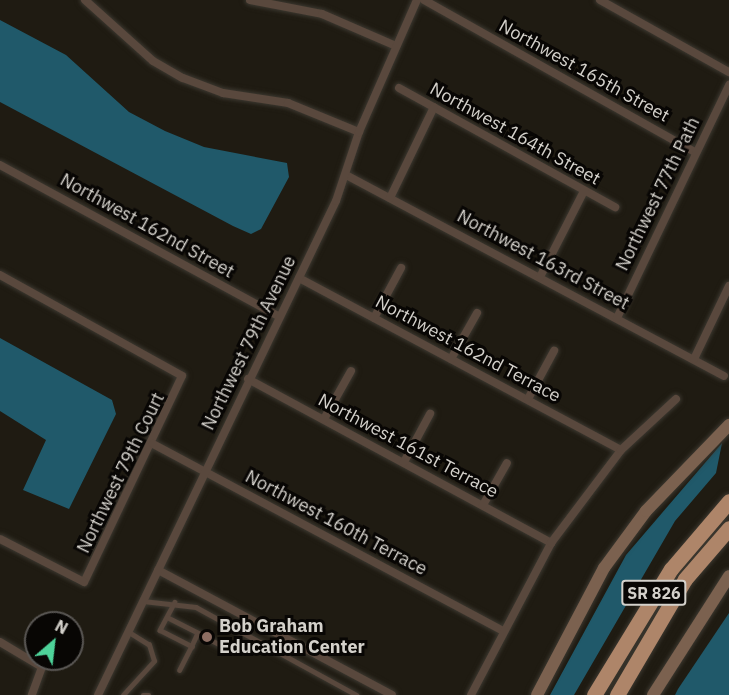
<!DOCTYPE html>
<style>
body{margin:0}
#map{position:relative;width:729px;height:695px;overflow:hidden;background:#1f1b12;font-family:"IBM Plex Sans",sans-serif}
div>[style]{position:absolute}
[style*='--x']{left:calc(var(--x)*1px);top:calc(var(--y)*1px);width:calc(var(--w)*1px);rotate:calc(var(--a)*1deg)}
.water>*{inset:0;background:#20596a}
.roads{filter:drop-shadow(0 0 2px #3c3830) drop-shadow(0 0 2px #3c3830)}
.lane>*{height:4.5px;margin:-2.25px;padding:0 2.25px;transform-origin:2.25px;border-radius:2.25px;background:#59483d}
.street>*{height:8px;margin:-4px;padding:0 4px;transform-origin:4px;border-radius:4px;background:#59483d}
.secondary>*{height:12px;margin:-6px;padding:0 6px;transform-origin:6px;border-radius:6px;background:#7b614f}
.highway>*{height:15px;margin:-7.5px;padding:0 7.5px;transform-origin:7.5px;border-radius:7.5px;background:#ae8569}
.dots>*{width:16px;height:16px;translate:-50% -50%;box-sizing:border-box;border:3px solid #080604;border-radius:50%}
span{translate:-50% -50%;white-space:nowrap;text-align:center;line-height:1.15;-webkit-text-stroke:6px #080604;paint-order:stroke}
.shield-label span{padding:2px 4px;background:#080604;border:2px solid;border-radius:4px;-webkit-text-stroke-width:0}
.shield-label{font-size:16px;color:#d4d1cb;font-weight:700}
.street-label{font-size:18px;color:#d4d1cb}
.poi-label{font-size:18px;color:#d4d1cb;font-weight:700}
.left{translate:0 -50%;text-align:left}
.north{position:absolute;left:24px;top:611px;width:60px;height:60px;box-sizing:border-box;background:#080604;border:2px solid #5a5754;border-radius:50%;rotate:28deg;font-size:16px;font-weight:700;line-height:24px;text-align:center;color:#d4d1cb}
.north::after{content:'';display:block;margin:auto;width:21px;height:27px;background:#4ed39a;clip-path:polygon(50% 0,100% 100%,50% 72%,0 100%)}
</style>
<div id="map">
<div class="water">
<i style="clip-path:polygon(0 20px,66px 55px,129px 112px,165px 131px,204px 147px,287px 163px,289px 177px,261px 229px,251px 234px,233px 226px,0 102px)"></i>
<i style="clip-path:polygon(0 338px,112px 400px,116px 414px,69px 509px,23px 490px,46px 440px,0 411px)"></i>
<i style="clip-path:polygon(722px 443px,716px 473px,675px 521px,574px 695px,550px 695px,626px 555px)"></i>
<i style="clip-path:polygon(729px 613px,729px 695px,675px 695px,678px 689px)"></i>
</div>
<div class="roads">
<div class="lane">
<i style="--x:143;--y:601;--w:53;--a:6.5"></i>
<i style="--x:196;--y:607;--w:183;--a:28.7"></i>
<i style="--x:175;--y:602;--w:32;--a:118"></i>
<i style="--x:160;--y:630;--w:36;--a:27"></i>
<i style="--x:192;--y:646;--w:27;--a:117"></i>
<i style="--x:167;--y:617;--w:35;--a:27"></i>
<i style="--x:198;--y:633;--w:14;--a:115"></i>
<i style="--x:198;--y:633;--w:26;--a:28"></i>
<i style="--x:123;--y:695;--w:46;--a:-47.6"></i>
<i style="--x:154;--y:661;--w:17;--a:-107"></i>
<i style="--x:149;--y:645;--w:25;--a:-148"></i>
<i style="--x:143;--y:695;--w:6;--a:0"></i>
</div>
<div class="street">
<i style="--x:85;--y:0;--w:91;--a:41.9"></i>
<i style="--x:153;--y:61;--w:34;--a:30"></i>
<i style="--x:183;--y:78;--w:43;--a:20.6"></i>
<i style="--x:223;--y:93;--w:66;--a:8.7"></i>
<i style="--x:288;--y:103;--w:77;--a:22.2"></i>
<i style="--x:250;--y:0;--w:73;--a:11"></i>
<i style="--x:322;--y:14;--w:81;--a:23.4"></i>
<i style="--x:424;--y:0;--w:311;--a:29.3"></i>
<i style="--x:600;--y:0;--w:148;--a:29.2"></i>
<i style="--x:399;--y:88;--w:247;--a:28.9"></i>
<i style="--x:0;--y:165;--w:316;--a:28.5"></i>
<i style="--x:346;--y:175;--w:428;--a:28"></i>
<i style="--x:390;--y:198;--w:101;--a:-64.2"></i>
<i style="--x:0;--y:275;--w:208;--a:29"></i>
<i style="--x:182;--y:376;--w:228;--a:115.4"></i>
<i style="--x:84;--y:582;--w:94;--a:-152.9"></i>
<i style="--x:540;--y:277;--w:97;--a:-62.9"></i>
<i style="--x:299;--y:278;--w:365;--a:28.1"></i>
<i style="--x:374;--y:318;--w:57;--a:-61.6"></i>
<i style="--x:617;--y:318;--w:259;--a:-64.3"></i>
<i style="--x:451;--y:359;--w:53;--a:-60.5"></i>
<i style="--x:694;--y:359;--w:81;--a:-64.4"></i>
<i style="--x:248;--y:379;--w:345;--a:28.4"></i>
<i style="--x:528;--y:399;--w:55;--a:-61.6"></i>
<i style="--x:324;--y:419;--w:55;--a:-60.6"></i>
<i style="--x:153;--y:444;--w:397;--a:28.1"></i>
<i style="--x:404;--y:462;--w:55;--a:-61.6"></i>
<i style="--x:483;--y:505;--w:48;--a:-60.3"></i>
<i style="--x:158;--y:570;--w:265;--a:28.1"></i>
<i style="--x:0;--y:642;--w:49;--a:30.8"></i>
<i style="--x:42;--y:667;--w:30;--a:110"></i>
<i style="--x:98;--y:695;--w:548;--a:-64.28"></i>
<i style="--x:336;--y:201;--w:73;--a:-71.6"></i>
<i style="--x:359;--y:132;--w:144;--a:-66.3"></i>
<i style="--x:471;--y:695;--w:172;--a:-62.2"></i>
<i style="--x:551;--y:543;--w:116;--a:-53"></i>
<i style="--x:621;--y:450;--w:75;--a:-42.8"></i>
</div>
<div class="secondary">
<i style="--x:537;--y:695;--w:144;--a:-62.2"></i>
<i style="--x:604;--y:568;--w:71;--a:-53.6"></i>
<i style="--x:646;--y:511;--w:120;--a:-46"></i>
<i style="--x:653;--y:695;--w:141;--a:-57.4"></i>
</div>
<div class="highway">
<i style="--x:594;--y:695;--w:148;--a:-58.6"></i>
<i style="--x:671;--y:569;--w:89;--a:-49.5"></i>
<i style="--x:617;--y:695;--w:134;--a:-59.6"></i>
<i style="--x:685;--y:579;--w:67;--a:-49.2"></i>
</div>
</div>
<div class="dots">
<i style="left:207px;top:637px;background:#8d6e63"></i>
</div>
<div class="shield-label">
<span style="left:654px;top:593px">SR 826</span>
</div>
<div class="street-label">
<span style="left:584px;top:71px;rotate:29deg">Northwest 165th Street</span>
<span style="left:515px;top:134px;rotate:29deg">Northwest 164th Street</span>
<span style="left:658px;top:194px;rotate:-64deg">Northwest 77th Path</span>
<span style="left:147px;top:226px;rotate:29deg">Northwest 162nd Street</span>
<span style="left:543px;top:260px;rotate:28deg">Northwest 163rd Street</span>
<span style="left:249px;top:343px;rotate:-64deg">Northwest 79th Avenue</span>
<span style="left:468px;top:349px;rotate:28deg">Northwest 162nd Terrace</span>
<span style="left:408px;top:446px;rotate:28deg">Northwest 161st Terrace</span>
<span style="left:121px;top:473px;rotate:-64deg">Northwest 79th Court</span>
<span style="left:336px;top:523px;rotate:28deg">Northwest 160th Terrace</span>
</div>
<div class="poi-label">
<span class="left" style="left:219px;top:637px">Bob Graham<br>Education Center</span>
</div>
<div class="north">N</div>
</div>
